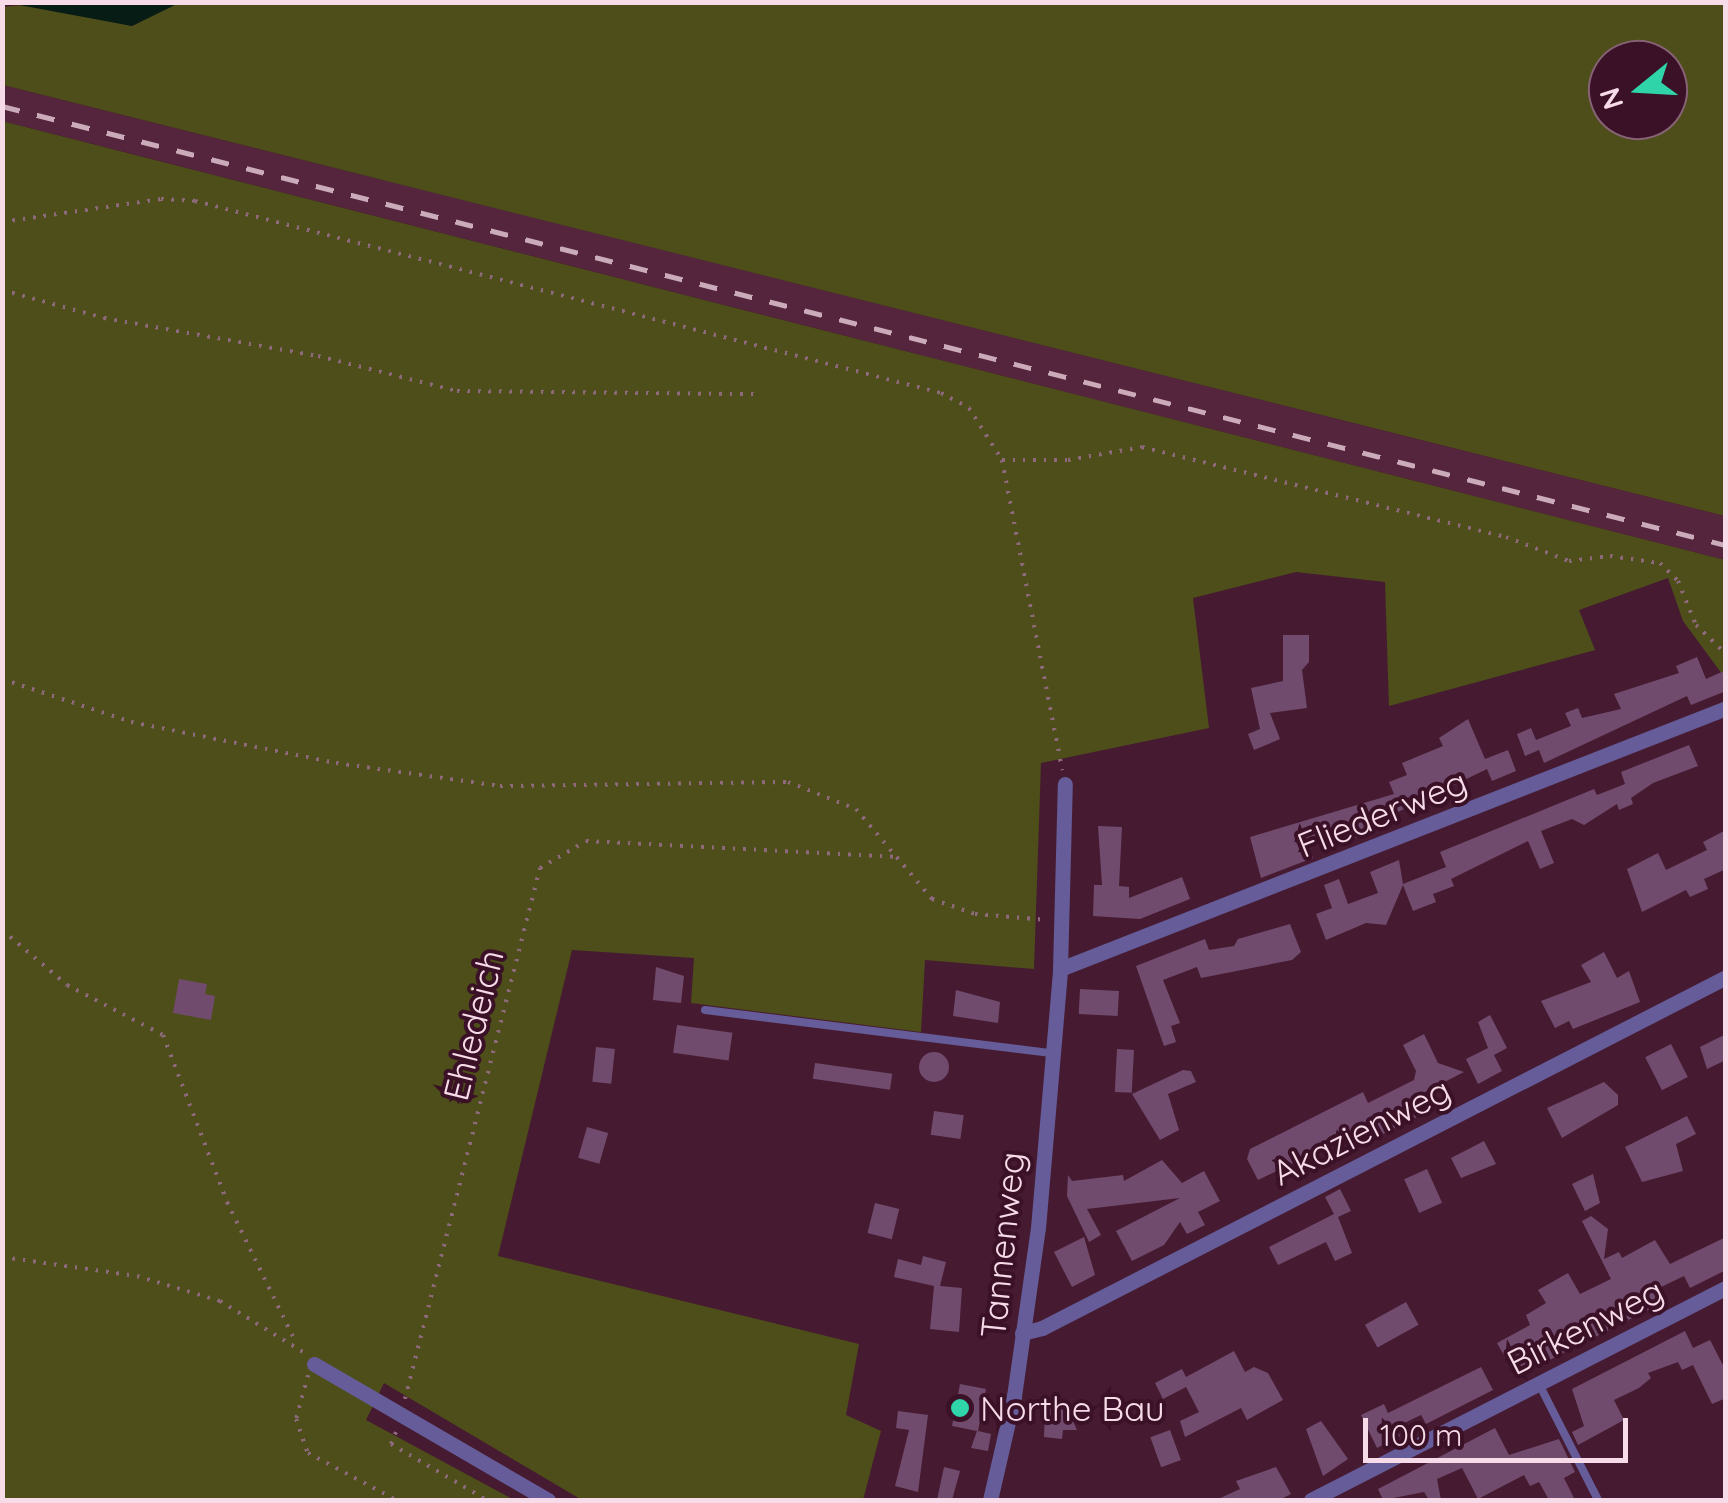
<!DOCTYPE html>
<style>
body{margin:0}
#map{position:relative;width:1728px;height:1503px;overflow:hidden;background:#461b31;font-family:Quicksand,sans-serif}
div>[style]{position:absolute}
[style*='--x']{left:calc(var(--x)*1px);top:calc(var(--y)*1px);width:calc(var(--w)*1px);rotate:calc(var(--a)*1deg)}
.built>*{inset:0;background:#55253d}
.green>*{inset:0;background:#4d4e19}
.water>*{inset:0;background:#071c15}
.building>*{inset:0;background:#714b6d;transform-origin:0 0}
.round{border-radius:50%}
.path>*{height:4px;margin-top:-2px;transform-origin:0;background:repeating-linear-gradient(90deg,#8e697b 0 2.5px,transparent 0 10.5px)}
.service>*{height:8px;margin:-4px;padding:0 4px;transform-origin:4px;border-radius:4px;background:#655c99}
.minor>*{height:15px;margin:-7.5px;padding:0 7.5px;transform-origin:7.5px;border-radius:7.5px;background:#655c99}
.rail>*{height:5px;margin-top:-2.5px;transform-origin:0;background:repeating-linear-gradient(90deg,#cbabba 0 18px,transparent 0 36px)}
.dots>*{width:28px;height:28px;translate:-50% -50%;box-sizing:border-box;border:5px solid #3a1127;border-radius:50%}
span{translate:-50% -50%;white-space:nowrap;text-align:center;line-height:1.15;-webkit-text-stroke:8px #3a1127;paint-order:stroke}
.street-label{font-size:35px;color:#f8dbe8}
.poi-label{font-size:35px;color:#f8dbe8}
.left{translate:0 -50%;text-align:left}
.frame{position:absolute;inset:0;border:5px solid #f8dbe8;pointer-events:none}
.north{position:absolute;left:1588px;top:40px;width:100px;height:100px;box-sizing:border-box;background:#3a1127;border:2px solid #866274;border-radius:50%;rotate:252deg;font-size:28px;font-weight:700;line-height:40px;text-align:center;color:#f8dbe8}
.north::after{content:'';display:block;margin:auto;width:35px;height:45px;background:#30d4a9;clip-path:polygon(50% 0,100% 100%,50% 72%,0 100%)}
.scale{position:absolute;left:1363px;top:1418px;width:265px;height:45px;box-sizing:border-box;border:5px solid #f8dbe8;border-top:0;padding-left:12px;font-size:30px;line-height:35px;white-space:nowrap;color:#f8dbe8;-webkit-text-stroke:8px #3a1127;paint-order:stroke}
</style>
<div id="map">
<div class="built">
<i style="clip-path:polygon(2px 85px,1725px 516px,1725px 560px,3px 121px)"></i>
</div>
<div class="green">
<i style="clip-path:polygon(evenodd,179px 2px,1725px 3px,1725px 516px,3px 85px,2px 7px,34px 4px,132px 26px,179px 2px,1608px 60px,1668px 60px,1668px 120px,1608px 120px,1608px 60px)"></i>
<i style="clip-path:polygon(2px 121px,1725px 560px,1725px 678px,1683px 621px,1668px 578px,1579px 610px,1595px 650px,1389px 706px,1385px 582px,1296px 572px,1193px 598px,1209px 728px,1041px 763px,1034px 969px,925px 960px,921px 1032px,691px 1003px,694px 958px,572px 950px,498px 1256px,859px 1344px,846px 1415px,881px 1431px,863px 1500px,582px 1500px,384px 1383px,366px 1420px,514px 1500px,3px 1500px)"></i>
</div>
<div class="water">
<i style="clip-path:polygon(3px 2px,179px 2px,179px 3px,132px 26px)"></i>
</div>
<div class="building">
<i style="clip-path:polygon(1283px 635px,1309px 635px,1309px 662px,1302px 670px,1307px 708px,1270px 713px,1280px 739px,1254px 750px,1248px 734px,1260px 729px,1251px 688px,1283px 681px)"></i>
<i style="clip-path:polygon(1697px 657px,1706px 679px,1726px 670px,1726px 691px,1691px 705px,1687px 696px,1544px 763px,1539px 750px,1525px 756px,1517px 734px,1531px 728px,1536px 740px,1571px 726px,1565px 713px,1578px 708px,1582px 718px,1621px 709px,1614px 694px,1679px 673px,1676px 666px)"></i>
<i style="clip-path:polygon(1468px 719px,1485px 759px,1508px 750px,1516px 771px,1492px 781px,1487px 769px,1373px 824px,1376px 830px,1353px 839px,1348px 827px,1308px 844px,1313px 858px,1261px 878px,1250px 837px,1394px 794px,1389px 782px,1407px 775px,1402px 763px,1443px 746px,1439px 738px)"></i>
<i style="clip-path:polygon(1689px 745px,1698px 766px,1653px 783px,1631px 798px,1633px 804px,1619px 810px,1617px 804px,1584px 825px,1572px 819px,1541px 831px,1554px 863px,1540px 869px,1528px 841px,1451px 879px,1454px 886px,1433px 894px,1436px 902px,1413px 911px,1403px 885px,1386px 925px,1366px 923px,1326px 940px,1316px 914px,1332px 908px,1324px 885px,1339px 879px,1348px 904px,1378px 893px,1370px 872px,1399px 860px,1403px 884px,1446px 867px,1440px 852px,1594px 789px,1597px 795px,1625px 784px,1621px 772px)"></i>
<i style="clip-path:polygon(1098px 826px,1122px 827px,1119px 886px,1129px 887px,1129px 898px,1182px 877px,1190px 899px,1140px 919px,1093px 916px,1094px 885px,1102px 885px)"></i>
<i style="clip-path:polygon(1726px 830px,1726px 869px,1704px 879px,1708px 889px,1690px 897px,1686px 890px,1642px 912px,1627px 869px,1658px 853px,1666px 870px,1707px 850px,1703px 842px)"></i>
<i style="clip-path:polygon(1290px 924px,1301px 952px,1292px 960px,1201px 978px,1197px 967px,1163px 980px,1180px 1023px,1171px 1026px,1176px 1042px,1164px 1046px,1136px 966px,1205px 939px,1209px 950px,1234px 946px,1238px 939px)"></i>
<i style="clip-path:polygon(1604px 952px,1617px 978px,1629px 971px,1640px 1002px,1573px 1029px,1569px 1021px,1555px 1028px,1541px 1001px,1591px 982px,1581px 965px)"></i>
<i style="clip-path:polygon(656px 967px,684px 976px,681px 1003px,653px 1000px)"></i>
<i style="clip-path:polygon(179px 979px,207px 984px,205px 994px,215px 996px,211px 1020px,173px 1013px)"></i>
<i style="left:1080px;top:989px;width:39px;height:25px;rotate:3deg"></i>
<i style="clip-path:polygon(956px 990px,1000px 1002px,998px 1023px,953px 1016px)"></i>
<i style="clip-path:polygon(1490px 1015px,1507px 1048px,1494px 1055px,1502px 1071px,1478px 1084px,1466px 1059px,1488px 1048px,1478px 1022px)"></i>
<i style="left:677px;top:1025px;width:56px;height:28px;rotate:8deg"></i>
<i style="clip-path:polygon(1424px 1034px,1438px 1063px,1464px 1072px,1409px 1100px,1416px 1118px,1383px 1134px,1376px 1123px,1258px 1180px,1247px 1159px,1250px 1149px,1363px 1092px,1368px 1103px,1414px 1080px,1416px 1071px,1403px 1045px)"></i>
<i style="clip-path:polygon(1726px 1034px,1726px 1060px,1707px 1069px,1700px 1047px)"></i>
<i style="left:1671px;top:1044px;width:37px;height:29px;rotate:63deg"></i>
<i style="left:596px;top:1047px;width:19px;height:35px;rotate:6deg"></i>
<i style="left:1117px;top:1049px;width:17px;height:43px;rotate:3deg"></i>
<i class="round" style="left:919px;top:1052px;width:30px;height:30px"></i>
<i style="left:815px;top:1063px;width:78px;height:16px;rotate:8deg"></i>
<i style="clip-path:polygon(1183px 1070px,1191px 1071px,1196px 1082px,1168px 1094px,1179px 1130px,1160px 1140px,1132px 1094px)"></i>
<i style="clip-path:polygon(1604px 1082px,1618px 1095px,1618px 1105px,1562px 1138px,1547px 1108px)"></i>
<i style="left:934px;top:1111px;width:30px;height:24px;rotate:8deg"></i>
<i style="clip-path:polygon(1687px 1116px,1696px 1134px,1676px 1144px,1683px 1171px,1642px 1182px,1625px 1147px)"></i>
<i style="left:587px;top:1127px;width:22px;height:32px;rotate:16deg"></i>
<i style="clip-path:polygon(1484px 1141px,1496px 1164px,1461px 1178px,1451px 1158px)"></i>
<i style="clip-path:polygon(1162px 1160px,1182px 1183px,1204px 1171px,1220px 1201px,1198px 1212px,1205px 1225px,1187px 1234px,1180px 1222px,1164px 1245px,1132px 1261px,1116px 1231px,1180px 1198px,1087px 1209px,1101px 1235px,1089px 1242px,1067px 1196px,1068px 1175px,1072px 1181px,1123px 1175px,1124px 1181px)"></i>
<i style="left:1427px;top:1169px;width:37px;height:25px;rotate:66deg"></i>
<i style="clip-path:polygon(1593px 1174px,1600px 1203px,1585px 1211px,1572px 1184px)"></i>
<i style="clip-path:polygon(1340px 1189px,1351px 1211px,1338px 1217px,1352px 1253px,1335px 1261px,1326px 1242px,1278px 1265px,1269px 1247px,1334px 1214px,1325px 1197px)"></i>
<i style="left:875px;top:1203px;width:25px;height:31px;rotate:14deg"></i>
<i style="clip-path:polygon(1591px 1216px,1608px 1229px,1604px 1259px,1619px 1252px,1622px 1258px,1655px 1240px,1670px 1264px,1726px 1237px,1726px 1270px,1690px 1288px,1684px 1276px,1655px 1290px,1662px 1303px,1516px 1377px,1497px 1343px,1530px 1325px,1526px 1315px,1546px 1303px,1538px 1290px,1568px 1273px,1580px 1294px,1611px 1279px,1582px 1221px)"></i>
<i style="clip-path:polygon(1084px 1237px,1095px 1275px,1072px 1287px,1054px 1252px)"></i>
<i style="clip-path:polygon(923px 1256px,946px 1262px,940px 1286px,962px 1288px,959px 1332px,930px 1329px,934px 1286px,894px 1277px,898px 1259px,921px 1265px)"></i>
<i style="left:1406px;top:1302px;width:26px;height:47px;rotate:61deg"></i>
<i style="clip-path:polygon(1685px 1331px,1693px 1348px,1710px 1340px,1726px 1371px,1726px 1398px,1712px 1404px,1693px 1365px,1682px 1370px,1678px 1362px,1648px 1373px,1651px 1378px,1639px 1388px,1614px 1400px,1624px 1420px,1578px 1445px,1572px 1432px,1584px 1426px,1572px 1389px)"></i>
<i style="clip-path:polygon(1234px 1351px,1245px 1372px,1254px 1367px,1268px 1373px,1283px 1400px,1247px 1420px,1241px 1408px,1185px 1437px,1180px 1421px,1199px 1412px,1186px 1387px,1163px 1399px,1155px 1383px,1182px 1369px,1186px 1377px)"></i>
<i style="clip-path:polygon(1481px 1367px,1493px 1390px,1426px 1424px,1421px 1415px,1396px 1427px,1400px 1436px,1377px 1448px,1361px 1415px,1384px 1404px,1388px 1413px)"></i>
<i style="clip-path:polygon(960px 1384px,986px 1389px,978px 1431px,991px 1434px,988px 1451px,971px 1448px,977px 1431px,952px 1426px)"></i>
<i style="clip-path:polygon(1045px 1408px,1068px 1410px,1077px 1430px,1063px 1430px,1062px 1439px,1044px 1437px)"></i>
<i style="clip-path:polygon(898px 1411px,928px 1415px,918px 1492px,895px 1486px,909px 1430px,896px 1428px)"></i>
<i style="clip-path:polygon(1321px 1421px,1348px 1459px,1323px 1476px,1306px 1429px)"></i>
<i style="clip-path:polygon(1495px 1428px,1509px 1455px,1559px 1439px,1575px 1472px,1564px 1478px,1575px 1500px,1549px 1500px,1539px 1482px,1530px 1486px,1524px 1475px,1478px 1499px,1462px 1468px,1437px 1479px,1441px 1500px,1429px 1500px,1424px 1492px,1383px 1500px,1378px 1489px)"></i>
<i style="left:1170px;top:1430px;width:32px;height:21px;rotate:70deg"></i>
<i style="clip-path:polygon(944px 1467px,960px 1471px,952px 1500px,937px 1500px)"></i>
<i style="clip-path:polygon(1276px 1467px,1291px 1494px,1279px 1500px,1216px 1500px,1240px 1489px,1236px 1481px)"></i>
</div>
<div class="path">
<i style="--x:2;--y:222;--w:161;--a:-8.2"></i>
<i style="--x:161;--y:199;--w:34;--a:3"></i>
<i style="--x:195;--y:201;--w:770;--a:14.43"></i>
<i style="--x:941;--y:393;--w:32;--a:28"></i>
<i style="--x:969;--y:408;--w:62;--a:57.6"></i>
<i style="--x:1002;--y:460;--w:316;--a:79"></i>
<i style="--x:2;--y:290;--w:106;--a:15.4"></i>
<i style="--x:104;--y:318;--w:217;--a:10.1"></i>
<i style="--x:318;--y:356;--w:143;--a:14.1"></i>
<i style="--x:457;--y:391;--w:304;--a:0.6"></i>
<i style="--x:1002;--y:460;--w:66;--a:0"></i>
<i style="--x:1068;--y:460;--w:75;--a:-10"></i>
<i style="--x:1142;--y:447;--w:375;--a:13.9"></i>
<i style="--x:1506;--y:537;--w:67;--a:20.9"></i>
<i style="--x:1569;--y:561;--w:41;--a:-7"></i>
<i style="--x:1610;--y:556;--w:50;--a:8"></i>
<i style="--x:1660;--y:563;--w:25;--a:45"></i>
<i style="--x:1678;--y:581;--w:48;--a:67.8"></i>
<i style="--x:1696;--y:625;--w:42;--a:44"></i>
<i style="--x:2;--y:679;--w:136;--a:18.4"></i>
<i style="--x:131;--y:722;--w:209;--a:11.3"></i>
<i style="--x:336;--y:763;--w:166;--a:8"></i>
<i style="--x:500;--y:786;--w:288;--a:-0.8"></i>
<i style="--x:788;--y:782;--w:73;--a:21.7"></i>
<i style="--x:856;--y:809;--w:118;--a:49.8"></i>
<i style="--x:932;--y:899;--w:46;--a:19.2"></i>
<i style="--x:975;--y:914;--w:73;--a:4.7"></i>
<i style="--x:2;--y:930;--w:85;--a:40.2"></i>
<i style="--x:67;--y:985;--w:108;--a:27.5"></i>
<i style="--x:163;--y:1035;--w:179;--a:69"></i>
<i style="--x:227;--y:1202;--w:157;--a:63.9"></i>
<i style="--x:2;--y:1257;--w:136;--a:8"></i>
<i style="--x:137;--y:1276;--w:87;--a:16.8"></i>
<i style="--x:220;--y:1301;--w:97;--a:31.6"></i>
<i style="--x:308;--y:1375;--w:46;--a:105.3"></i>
<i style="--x:296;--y:1419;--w:36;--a:71"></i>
<i style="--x:308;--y:1453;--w:100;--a:28.1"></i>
<i style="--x:405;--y:1399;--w:548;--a:-75.74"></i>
<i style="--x:540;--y:868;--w:53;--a:-30.4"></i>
<i style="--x:586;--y:841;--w:314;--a:2.9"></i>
<i style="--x:396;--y:1432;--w:13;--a:113"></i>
<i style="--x:391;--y:1444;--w:111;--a:30.3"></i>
</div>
<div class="service">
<i style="--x:705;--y:1010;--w:349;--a:7.1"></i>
<i style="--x:1539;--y:1384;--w:130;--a:63"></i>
</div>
<div class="minor">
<i style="--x:1060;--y:969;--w:715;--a:-21.4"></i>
<i style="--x:1022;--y:1333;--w:21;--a:-14"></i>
<i style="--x:1042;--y:1328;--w:769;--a:-27.16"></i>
<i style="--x:314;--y:1364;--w:271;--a:30.2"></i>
<i style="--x:990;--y:1500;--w:107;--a:-77"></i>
<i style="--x:1014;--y:1396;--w:170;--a:-81.9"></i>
<i style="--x:1038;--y:1228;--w:260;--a:-85.1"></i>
<i style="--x:1060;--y:969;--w:185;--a:-88.5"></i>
<i style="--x:1311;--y:1500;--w:466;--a:-27.1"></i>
</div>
<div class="rail">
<i style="--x:2;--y:106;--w:1779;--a:14.29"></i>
</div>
<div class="dots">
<i style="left:960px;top:1408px;background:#30d4a9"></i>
</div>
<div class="street-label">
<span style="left:1382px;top:813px;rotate:-22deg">Fliederweg</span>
<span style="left:473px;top:1025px;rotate:-76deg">Ehledeich</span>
<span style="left:1361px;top:1131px;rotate:-27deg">Akazienweg</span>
<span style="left:1002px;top:1245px;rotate:-84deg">Tannenweg</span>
<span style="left:1585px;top:1326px;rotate:-27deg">Birkenweg</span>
</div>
<div class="poi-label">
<span class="left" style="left:980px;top:1408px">Northe Bau</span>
</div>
<div class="frame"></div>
<div class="north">N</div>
<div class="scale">100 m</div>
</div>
